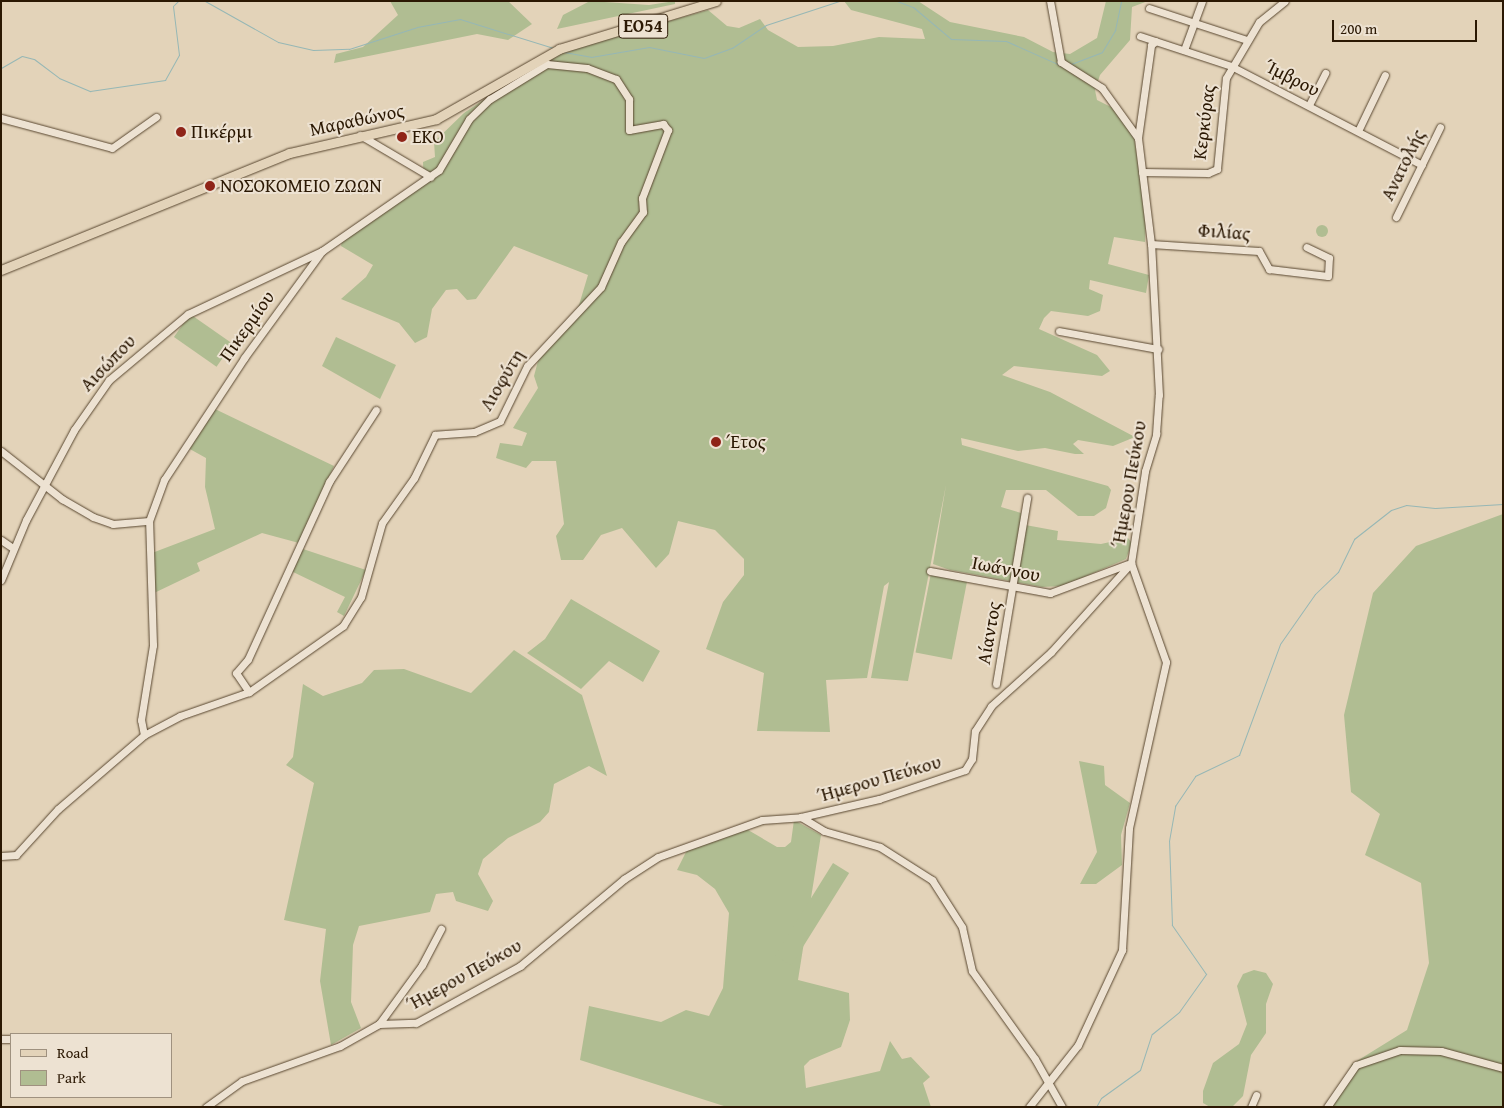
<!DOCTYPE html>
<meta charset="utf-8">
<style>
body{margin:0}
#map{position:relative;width:1504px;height:1108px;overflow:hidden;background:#e3d3b9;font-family:"Gentium Book Plus",serif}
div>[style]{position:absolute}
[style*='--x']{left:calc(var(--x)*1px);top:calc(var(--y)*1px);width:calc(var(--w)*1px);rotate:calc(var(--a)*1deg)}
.green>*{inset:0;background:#b0bd92;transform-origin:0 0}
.round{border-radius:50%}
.stream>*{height:1px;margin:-0.5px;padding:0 0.5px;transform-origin:0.5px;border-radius:0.5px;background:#96b7b5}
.roads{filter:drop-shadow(0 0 1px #594730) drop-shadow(0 0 1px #594730)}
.minor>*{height:7px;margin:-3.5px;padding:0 3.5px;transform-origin:3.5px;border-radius:3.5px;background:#ede2d2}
.major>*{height:9px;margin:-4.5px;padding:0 4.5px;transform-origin:4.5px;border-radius:4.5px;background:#e3d3b9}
.dots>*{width:14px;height:14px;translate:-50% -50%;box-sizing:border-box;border:2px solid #ede2d2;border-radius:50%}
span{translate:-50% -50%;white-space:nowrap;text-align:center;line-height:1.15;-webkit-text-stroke:4px #ede2d2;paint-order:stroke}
.shield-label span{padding:1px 4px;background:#ede2d2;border:1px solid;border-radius:4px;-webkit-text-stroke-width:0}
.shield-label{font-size:18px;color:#2b1803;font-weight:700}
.street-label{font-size:19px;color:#2b1803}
.poi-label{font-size:19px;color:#2b1803}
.left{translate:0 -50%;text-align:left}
.frame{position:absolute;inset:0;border:2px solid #2b1803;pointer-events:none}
.legend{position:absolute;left:10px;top:1033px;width:162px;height:65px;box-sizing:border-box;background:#ede2d2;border:1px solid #9f917f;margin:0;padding:6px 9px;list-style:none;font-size:15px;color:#2b1803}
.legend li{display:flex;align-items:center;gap:10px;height:25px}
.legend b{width:25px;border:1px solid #9f917f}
.scale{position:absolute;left:1332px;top:20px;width:145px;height:22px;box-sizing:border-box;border:2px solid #2b1803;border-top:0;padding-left:6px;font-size:15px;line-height:18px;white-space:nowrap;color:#2b1803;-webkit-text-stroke:4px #ede2d2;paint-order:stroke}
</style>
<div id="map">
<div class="green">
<i style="clip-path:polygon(390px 1px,508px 1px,532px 24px,508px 40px,477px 34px,334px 63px,336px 54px,363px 47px,398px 15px)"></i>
<i style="clip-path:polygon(590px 1px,649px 5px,675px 1px,675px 4px,557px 29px,563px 15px)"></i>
<i style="clip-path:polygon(844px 1px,918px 1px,950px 22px,1024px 37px,1053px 52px,1070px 54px,1097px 38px,1106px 1px,1148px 1px,1132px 7px,1130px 40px,1100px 75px,1095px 90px,1097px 100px,1113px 108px,1134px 137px,1146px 213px,1145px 242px,1114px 237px,1108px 264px,1149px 275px,1146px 293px,1090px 280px,1089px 289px,1103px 295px,1100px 311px,1088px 316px,1051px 311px,1044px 318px,1039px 329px,1097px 355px,1110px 371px,1102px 376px,1014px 366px,1002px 375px,1050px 392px,1135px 437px,1113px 446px,1078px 440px,1073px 444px,1084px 454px,1075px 454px,1045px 448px,1018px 451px,961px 438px,962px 445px,1108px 486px,1111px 490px,1106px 508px,1094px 516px,1078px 516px,1046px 490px,1006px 490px,1001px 507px,1021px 513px,1020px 524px,1058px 531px,1057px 540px,1101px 544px,1128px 538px,1132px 543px,1126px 559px,1063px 586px,1042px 587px,950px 570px,933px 564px,946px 485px,908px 681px,871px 678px,889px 582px,884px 586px,867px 678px,826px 680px,830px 732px,757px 731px,764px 673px,706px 649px,723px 602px,744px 575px,744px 559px,715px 530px,678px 521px,669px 554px,656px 568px,622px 528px,601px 535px,583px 560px,561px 560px,556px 536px,564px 524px,556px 461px,532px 461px,526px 468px,496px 458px,500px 443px,522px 446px,527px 433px,513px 428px,538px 388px,534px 376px,538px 361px,576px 315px,588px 275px,514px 246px,476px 299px,467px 300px,457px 289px,446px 290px,432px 309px,427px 337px,415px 343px,399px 323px,341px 299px,366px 277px,373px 265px,341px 246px,342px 241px,424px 185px,423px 162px,435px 157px,434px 142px,464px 113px,531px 68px,570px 49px,708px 10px,727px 26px,739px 28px,760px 19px,768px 30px,798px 47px,833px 46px,879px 37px,925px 39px,922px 29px,851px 10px)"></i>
<i class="round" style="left:1316px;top:225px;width:12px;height:12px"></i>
<i style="left:190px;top:314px;width:52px;height:28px;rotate:35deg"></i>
<i style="clip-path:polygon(336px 337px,396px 365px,380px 399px,322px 366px)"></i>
<i style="clip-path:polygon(215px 409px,334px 466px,299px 543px,262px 533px,197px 563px,200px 571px,152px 594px,152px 553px,215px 529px,205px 487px,206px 458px,188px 448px)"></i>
<i style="clip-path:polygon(1503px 514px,1503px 1107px,1331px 1107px,1352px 1064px,1407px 1030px,1429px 963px,1421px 883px,1365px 855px,1380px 814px,1351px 792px,1344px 715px,1373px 593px,1416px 546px)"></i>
<i style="clip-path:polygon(303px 549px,366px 570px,344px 616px,337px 612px,345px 597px,291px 571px)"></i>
<i style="left:931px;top:573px;width:37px;height:81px;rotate:11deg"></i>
<i style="clip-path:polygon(571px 599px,660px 651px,643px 682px,609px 661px,581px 689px,527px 653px,545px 639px)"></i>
<i style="clip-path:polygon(514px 650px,582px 695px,607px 776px,589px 766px,554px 784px,549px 812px,540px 822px,508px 838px,483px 859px,478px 874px,493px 901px,488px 911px,456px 901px,453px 892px,436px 894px,430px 912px,359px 926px,353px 945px,351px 1002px,361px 1028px,331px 1045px,320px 981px,326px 929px,284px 920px,314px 783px,286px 765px,293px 757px,303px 684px,323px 696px,362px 683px,374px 670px,404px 669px,471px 693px)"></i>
<i style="clip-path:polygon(1079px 761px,1104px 766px,1105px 785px,1130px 803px,1121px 835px,1122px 865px,1096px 884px,1080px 884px,1097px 852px)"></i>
<i style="clip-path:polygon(794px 820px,821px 835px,798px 980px,849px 993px,850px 1020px,841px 1047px,810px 1060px,804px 1066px,806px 1088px,880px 1071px,890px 1041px,902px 1059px,911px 1057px,930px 1077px,923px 1083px,931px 1107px,727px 1107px,580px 1060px,589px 1006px,661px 1022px,686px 1010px,709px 1016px,723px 988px,729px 913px,715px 889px,697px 875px,677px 870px,689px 846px,743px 827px,777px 847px,785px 847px,791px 842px)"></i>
<i style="left:833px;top:863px;width:19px;height:109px;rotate:32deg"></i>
<i style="clip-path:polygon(1254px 970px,1266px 973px,1273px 984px,1266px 1004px,1266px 1033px,1251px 1055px,1243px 1096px,1232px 1107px,1210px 1107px,1203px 1103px,1203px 1091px,1213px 1063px,1239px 1044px,1247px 1024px,1237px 986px,1243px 974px)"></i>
</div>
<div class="stream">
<i style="--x:205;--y:1;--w:84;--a:29.3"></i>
<i style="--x:278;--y:42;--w:36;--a:13"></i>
<i style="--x:313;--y:50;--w:36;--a:-2"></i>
<i style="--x:349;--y:49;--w:71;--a:-17.9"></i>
<i style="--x:417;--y:27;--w:44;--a:-10.5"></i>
<i style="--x:460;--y:19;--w:97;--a:17.3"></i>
<i style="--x:897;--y:1;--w:17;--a:21"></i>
<i style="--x:913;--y:7;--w:50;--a:40.1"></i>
<i style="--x:951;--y:39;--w:55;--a:2.1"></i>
<i style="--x:1006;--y:41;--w:61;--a:24.1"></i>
<i style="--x:564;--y:52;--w:27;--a:10"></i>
<i style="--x:591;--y:57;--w:59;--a:-9.8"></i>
<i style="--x:649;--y:47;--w:56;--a:11.3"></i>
<i style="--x:704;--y:58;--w:30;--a:-20"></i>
<i style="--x:732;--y:48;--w:41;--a:-34.1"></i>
<i style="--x:766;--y:25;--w:77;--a:-18.2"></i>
<i style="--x:1071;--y:64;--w:33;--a:-21"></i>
<i style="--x:1102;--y:52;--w:26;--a:-59"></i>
<i style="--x:1115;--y:30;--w:30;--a:-78"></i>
<i style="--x:1;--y:68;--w:24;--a:-30"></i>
<i style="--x:22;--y:56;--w:12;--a:14"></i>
<i style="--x:34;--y:59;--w:31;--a:37"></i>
<i style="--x:59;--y:78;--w:34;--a:23"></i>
<i style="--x:90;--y:91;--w:76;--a:-8.3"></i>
<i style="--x:165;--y:80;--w:29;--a:-61"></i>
<i style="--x:179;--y:55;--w:49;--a:-97"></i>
<i style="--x:173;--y:6;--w:7;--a:-45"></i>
<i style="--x:1096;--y:1107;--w:10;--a:-61"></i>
<i style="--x:1101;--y:1098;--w:48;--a:-35.7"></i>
<i style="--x:1140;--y:1070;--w:38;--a:-72"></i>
<i style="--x:1152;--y:1034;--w:35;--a:-39"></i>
<i style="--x:1179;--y:1012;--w:47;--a:-54.6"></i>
<i style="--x:1206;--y:974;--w:60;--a:-124.8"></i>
<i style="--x:1172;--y:925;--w:84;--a:-92"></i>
<i style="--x:1169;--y:841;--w:36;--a:-80"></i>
<i style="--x:1175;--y:806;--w:36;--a:-56"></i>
<i style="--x:1195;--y:776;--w:49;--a:-25.5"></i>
<i style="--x:1239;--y:755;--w:118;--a:-69.7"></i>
<i style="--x:1280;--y:644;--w:61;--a:-55"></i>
<i style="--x:1315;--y:594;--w:32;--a:-44"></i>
<i style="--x:1338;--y:572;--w:37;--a:-64"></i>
<i style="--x:1354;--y:539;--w:47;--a:-38.1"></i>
<i style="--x:1391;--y:510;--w:16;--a:-18"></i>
<i style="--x:1406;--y:505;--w:29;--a:6"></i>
<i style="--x:1435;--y:508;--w:68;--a:-3.4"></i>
</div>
<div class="roads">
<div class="minor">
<i style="--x:1149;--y:8;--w:103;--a:18.1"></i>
<i style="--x:1140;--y:36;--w:96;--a:18.2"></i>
<i style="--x:1231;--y:66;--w:215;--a:27.4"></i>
<i style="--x:1184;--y:50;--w:52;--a:-69.8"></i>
<i style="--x:1309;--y:105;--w:36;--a:-63"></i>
<i style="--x:1;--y:118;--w:115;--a:15.1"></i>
<i style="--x:112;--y:148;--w:54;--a:-35.2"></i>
<i style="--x:1358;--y:131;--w:62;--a:-64.3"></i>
<i style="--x:360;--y:135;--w:82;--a:30.6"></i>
<i style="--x:1138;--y:138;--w:94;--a:-82"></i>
<i style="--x:1151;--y:45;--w:6;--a:-39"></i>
<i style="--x:1142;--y:172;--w:66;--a:0.9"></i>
<i style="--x:1208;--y:173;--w:10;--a:-24"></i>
<i style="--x:1217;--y:169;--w:91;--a:-84.4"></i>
<i style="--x:1226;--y:78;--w:65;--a:-59.5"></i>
<i style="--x:1259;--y:22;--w:33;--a:-39"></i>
<i style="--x:1396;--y:217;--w:100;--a:-63.9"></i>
<i style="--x:1151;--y:244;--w:108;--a:3.7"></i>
<i style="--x:1259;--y:251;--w:21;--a:61"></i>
<i style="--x:1269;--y:269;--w:59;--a:6.8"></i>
<i style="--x:1328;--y:276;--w:18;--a:-87"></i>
<i style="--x:1329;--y:258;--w:25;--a:-154"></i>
<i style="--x:1059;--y:331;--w:101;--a:10.3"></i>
<i style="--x:1;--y:451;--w:78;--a:38.2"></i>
<i style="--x:62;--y:499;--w:36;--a:30"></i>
<i style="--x:93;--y:517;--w:21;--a:19"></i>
<i style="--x:113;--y:524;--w:36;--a:-5"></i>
<i style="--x:1;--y:540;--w:14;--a:34"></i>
<i style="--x:930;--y:571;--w:122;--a:10.4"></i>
<i style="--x:1050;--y:593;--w:83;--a:-20.4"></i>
<i style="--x:1;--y:580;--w:65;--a:-67.4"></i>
<i style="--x:26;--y:520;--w:102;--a:-61.9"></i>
<i style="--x:74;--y:430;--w:61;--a:-55"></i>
<i style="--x:109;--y:380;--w:103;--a:-39.9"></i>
<i style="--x:188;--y:314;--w:148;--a:-25.2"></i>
<i style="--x:996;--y:684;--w:189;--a:-80.5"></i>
<i style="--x:144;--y:735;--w:15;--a:-101"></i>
<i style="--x:141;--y:720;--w:76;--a:-80.9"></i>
<i style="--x:153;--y:645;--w:124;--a:-91.8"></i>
<i style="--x:149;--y:521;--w:44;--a:-69.9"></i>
<i style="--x:164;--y:480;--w:146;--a:-56.7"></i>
<i style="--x:244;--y:358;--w:132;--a:-53.9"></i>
<i style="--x:322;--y:251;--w:142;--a:-34.7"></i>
<i style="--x:439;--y:170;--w:59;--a:-59.5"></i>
<i style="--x:469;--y:119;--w:29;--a:-44"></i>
<i style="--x:490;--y:99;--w:67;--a:-31.6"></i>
<i style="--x:547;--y:64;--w:40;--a:5.7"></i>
<i style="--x:587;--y:68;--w:31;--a:21"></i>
<i style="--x:616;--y:79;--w:24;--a:57"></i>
<i style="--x:629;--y:99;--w:31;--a:90"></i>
<i style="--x:629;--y:130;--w:35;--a:-10"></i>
<i style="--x:663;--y:124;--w:8;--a:50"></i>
<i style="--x:668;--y:130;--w:73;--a:110.9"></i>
<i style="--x:642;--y:198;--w:14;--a:86"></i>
<i style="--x:643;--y:212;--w:37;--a:126"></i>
<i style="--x:621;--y:242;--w:49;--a:114"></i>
<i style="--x:601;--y:287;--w:108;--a:133.1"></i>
<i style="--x:527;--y:366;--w:61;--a:116.1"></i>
<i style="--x:500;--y:421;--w:28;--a:157"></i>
<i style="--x:474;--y:432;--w:39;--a:176"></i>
<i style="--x:435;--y:435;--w:48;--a:116"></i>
<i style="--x:414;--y:478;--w:55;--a:125.4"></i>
<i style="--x:382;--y:523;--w:77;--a:105.8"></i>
<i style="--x:361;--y:597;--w:34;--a:122"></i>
<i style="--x:343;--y:626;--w:115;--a:144.9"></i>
<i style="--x:801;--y:817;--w:27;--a:31"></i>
<i style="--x:824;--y:831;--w:58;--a:15.9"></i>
<i style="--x:880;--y:847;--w:62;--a:32.4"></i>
<i style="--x:932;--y:880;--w:56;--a:57.4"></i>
<i style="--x:962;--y:927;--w:45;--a:77.2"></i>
<i style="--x:972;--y:971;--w:108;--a:54.4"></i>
<i style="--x:1035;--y:1059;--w:55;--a:60.6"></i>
<i style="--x:1;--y:856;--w:15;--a:-4"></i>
<i style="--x:16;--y:855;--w:62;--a:-47.6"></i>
<i style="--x:58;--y:809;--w:113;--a:-40.7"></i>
<i style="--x:144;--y:735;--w:41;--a:-27.8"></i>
<i style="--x:180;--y:716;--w:73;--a:-19.2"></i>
<i style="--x:249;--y:692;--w:23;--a:-124"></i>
<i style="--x:236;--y:673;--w:18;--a:-49"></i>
<i style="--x:248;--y:659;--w:195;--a:-65.4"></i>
<i style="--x:329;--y:482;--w:86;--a:-56.9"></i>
<i style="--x:379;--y:1024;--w:73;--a:-53.9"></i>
<i style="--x:422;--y:965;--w:41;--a:-62.2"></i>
<i style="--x:1;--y:1039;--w:10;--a:0"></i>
<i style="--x:206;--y:1107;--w:44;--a:-35.8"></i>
<i style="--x:242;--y:1081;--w:104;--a:-19.7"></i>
<i style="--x:340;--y:1046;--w:45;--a:-29.4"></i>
<i style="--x:379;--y:1024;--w:37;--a:-2"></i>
<i style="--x:416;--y:1023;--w:119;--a:-28.7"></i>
<i style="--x:520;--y:966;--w:136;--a:-39.9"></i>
<i style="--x:624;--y:879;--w:40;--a:-32.9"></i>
<i style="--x:658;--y:857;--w:110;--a:-19.6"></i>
<i style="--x:762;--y:820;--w:39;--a:-4"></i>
<i style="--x:801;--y:817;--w:80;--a:-13"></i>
<i style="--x:879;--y:799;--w:91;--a:-18.6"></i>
<i style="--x:965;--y:770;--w:13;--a:-58"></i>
<i style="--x:972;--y:759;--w:28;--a:-84"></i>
<i style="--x:975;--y:731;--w:30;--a:-57"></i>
<i style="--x:991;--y:706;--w:81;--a:-42"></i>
<i style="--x:1051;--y:652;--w:120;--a:-48"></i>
<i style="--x:1131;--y:563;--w:93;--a:-81.3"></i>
<i style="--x:1145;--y:471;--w:39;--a:-73"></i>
<i style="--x:1156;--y:434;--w:39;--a:-86"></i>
<i style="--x:1159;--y:395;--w:151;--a:-93"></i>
<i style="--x:1151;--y:244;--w:107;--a:-97"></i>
<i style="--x:1138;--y:138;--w:62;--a:-125.8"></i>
<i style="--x:1102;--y:88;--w:49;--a:-147.6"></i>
<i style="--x:1061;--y:62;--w:62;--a:-100.2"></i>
<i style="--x:1029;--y:1107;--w:79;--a:-51.7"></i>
<i style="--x:1078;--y:1045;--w:105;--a:-65.1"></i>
<i style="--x:1122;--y:950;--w:122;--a:-86.7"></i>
<i style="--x:1129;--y:828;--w:170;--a:-77.4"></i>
<i style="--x:1166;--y:662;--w:105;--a:-109.5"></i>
<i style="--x:1251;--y:1107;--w:13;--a:-67"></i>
<i style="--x:1327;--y:1107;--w:51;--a:-55.4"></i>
<i style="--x:1356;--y:1065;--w:46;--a:-18.8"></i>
<i style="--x:1400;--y:1050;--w:41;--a:1.4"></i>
<i style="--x:1441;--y:1051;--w:64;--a:15.3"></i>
</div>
<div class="major">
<i style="--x:1;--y:270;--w:311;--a:-22.1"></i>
<i style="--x:289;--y:153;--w:151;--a:-13"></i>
<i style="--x:436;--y:119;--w:142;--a:-29.6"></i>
<i style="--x:559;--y:49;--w:164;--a:-17"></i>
</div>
</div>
<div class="dots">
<i style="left:181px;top:132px;background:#8f2418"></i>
<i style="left:402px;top:137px;background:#8f2418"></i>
<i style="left:210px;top:186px;background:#8f2418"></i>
<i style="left:716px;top:442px;background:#8f2418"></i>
</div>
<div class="shield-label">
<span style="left:643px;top:26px">ΕΟ54</span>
</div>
<div class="street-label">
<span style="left:1292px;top:78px;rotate:27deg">Ίμβρου</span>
<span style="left:357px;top:120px;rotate:-12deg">Μαραθώνος</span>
<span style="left:1204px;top:122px;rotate:-83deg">Κερκύρας</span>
<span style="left:1403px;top:165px;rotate:-64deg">Ανατολής</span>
<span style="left:1224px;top:232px;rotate:4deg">Φιλίας</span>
<span style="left:247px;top:326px;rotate:-55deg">Πικερμίου</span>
<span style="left:108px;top:363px;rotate:-46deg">Αισώπου</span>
<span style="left:502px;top:380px;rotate:-59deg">Λιοφύτη</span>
<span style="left:1129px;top:484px;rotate:-80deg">Ήμερου Πεύκου</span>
<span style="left:1006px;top:569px;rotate:11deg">Ιωάννου</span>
<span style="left:989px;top:633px;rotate:-80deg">Αίαντος</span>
<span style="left:879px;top:779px;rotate:-16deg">Ήμερου Πεύκου</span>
<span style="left:464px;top:975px;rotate:-29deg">Ήμερου Πεύκου</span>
</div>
<div class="poi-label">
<span class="left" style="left:191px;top:132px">Πικέρμι</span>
<span class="left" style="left:412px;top:137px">EKO</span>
<span class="left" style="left:220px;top:186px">ΝΟΣΟΚΟΜΕΙΟ ΖΩΩΝ</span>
<span class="left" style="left:726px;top:442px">Έτος</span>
</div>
<div class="frame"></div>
<ul class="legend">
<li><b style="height:6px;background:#e3d3b9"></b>Road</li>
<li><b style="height:14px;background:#b0bd92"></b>Park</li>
</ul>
<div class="scale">200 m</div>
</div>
